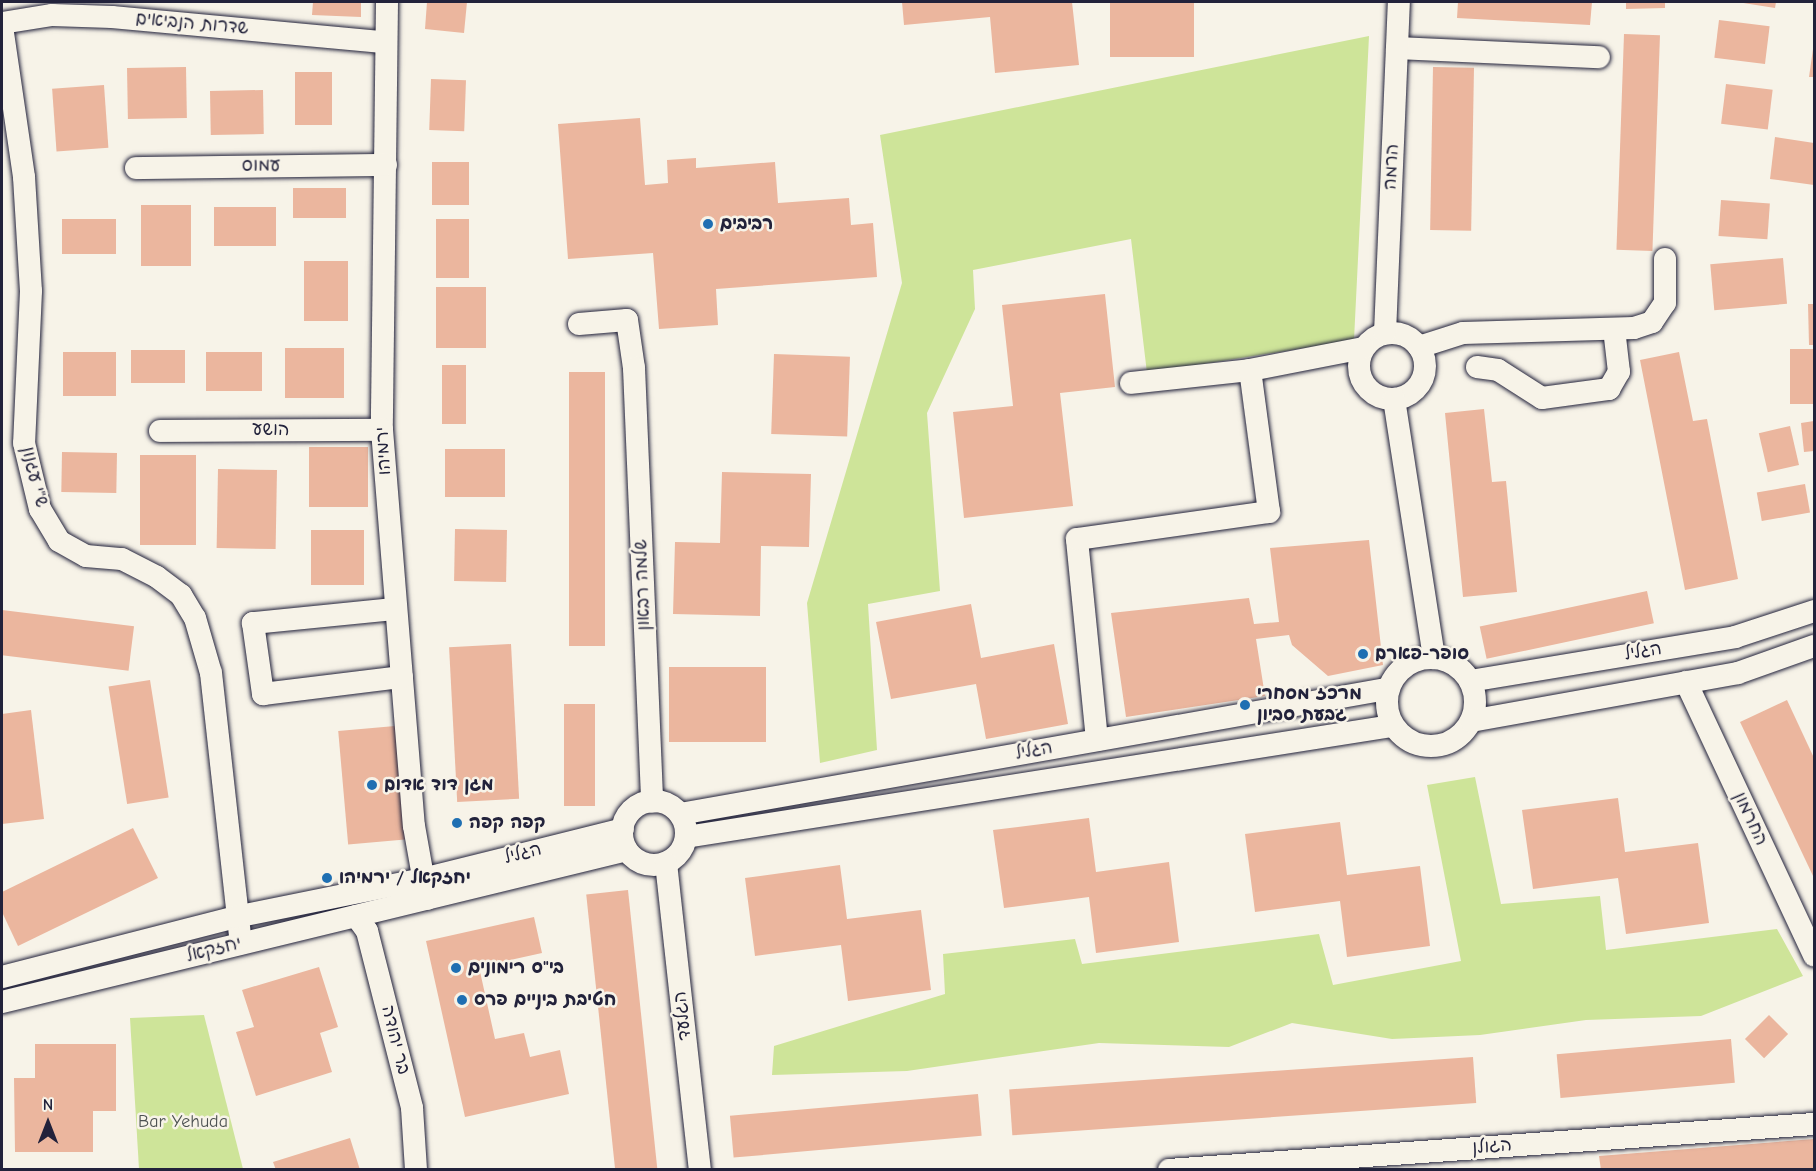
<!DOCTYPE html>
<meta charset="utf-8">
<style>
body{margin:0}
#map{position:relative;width:1816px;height:1171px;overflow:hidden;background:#f7f3e8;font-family:"Comic Neue","Playpen Sans Hebrew",sans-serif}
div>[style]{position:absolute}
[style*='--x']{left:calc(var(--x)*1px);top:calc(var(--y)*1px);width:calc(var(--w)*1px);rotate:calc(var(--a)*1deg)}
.green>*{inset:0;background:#cee499}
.building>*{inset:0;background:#ebb69e;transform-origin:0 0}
.roads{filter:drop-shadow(0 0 2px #22223b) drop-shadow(0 0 2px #22223b)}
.minor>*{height:22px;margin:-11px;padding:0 11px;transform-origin:11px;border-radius:11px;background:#f7f3e8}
.minor>.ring{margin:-11px;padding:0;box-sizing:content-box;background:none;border:22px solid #f7f3e8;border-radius:50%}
.dots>*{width:16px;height:16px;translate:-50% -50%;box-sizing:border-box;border:3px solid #f7f3e8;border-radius:50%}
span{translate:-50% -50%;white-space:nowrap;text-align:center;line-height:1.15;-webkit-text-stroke:5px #f7f3e8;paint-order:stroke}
.street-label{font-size:18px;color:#22223b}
.poi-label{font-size:18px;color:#22223b;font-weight:700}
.left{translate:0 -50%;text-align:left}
.park-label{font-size:18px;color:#4d5252}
.frame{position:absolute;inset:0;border:3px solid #22223b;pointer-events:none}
.north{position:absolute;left:18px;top:1093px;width:60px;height:60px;-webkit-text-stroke:4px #f7f3e8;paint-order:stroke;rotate:0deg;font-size:16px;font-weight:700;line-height:24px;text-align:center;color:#22223b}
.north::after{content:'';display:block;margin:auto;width:21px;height:27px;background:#22223b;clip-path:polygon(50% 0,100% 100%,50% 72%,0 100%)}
</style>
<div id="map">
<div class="green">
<i style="clip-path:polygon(1369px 36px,1354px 340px,1147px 373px,1131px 239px,973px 270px,975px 309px,927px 413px,940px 591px,868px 604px,877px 750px,820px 763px,807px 603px,902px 283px,880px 135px)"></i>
<i style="clip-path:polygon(1475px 777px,1501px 904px,1600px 896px,1606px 950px,1777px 929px,1803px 976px,1701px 1016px,1586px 1020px,1480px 1035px,1392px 1039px,1292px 1023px,1229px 1047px,1099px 1043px,907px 1071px,772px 1075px,774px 1046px,945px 994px,943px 954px,1075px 939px,1082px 964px,1319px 934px,1333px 985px,1461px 961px,1427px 785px)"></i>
<i style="clip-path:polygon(204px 1015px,243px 1169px,139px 1169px,130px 1018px)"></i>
</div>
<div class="building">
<i style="clip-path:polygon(313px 2px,361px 2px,361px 17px,312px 15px)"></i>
<i style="clip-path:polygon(427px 2px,467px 2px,464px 33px,425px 29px)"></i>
<i style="clip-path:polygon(902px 2px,1072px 2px,1079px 65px,995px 73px,990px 17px,904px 25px)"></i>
<i style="left:1110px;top:2px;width:84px;height:55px"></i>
<i style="clip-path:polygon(1458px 2px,1592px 2px,1590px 25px,1457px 18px)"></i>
<i style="clip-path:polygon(1626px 2px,1665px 2px,1665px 8px,1626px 9px)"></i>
<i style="clip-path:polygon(1737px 2px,1776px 2px,1775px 8px)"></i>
<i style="left:1719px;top:20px;width:51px;height:38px;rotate:7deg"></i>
<i style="left:1624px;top:34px;width:36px;height:216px;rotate:2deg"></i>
<i style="clip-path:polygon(1814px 42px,1814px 77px,1809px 77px)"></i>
<i style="left:186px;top:67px;width:51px;height:59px;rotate:89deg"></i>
<i style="left:1433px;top:67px;width:41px;height:163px;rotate:1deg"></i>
<i style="left:295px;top:72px;width:37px;height:53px"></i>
<i style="left:431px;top:79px;width:35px;height:51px;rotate:2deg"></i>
<i style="left:1726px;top:84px;width:47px;height:40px;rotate:7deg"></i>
<i style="left:104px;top:85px;width:63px;height:52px;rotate:86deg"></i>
<i style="left:263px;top:90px;width:44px;height:53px;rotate:89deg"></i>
<i style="clip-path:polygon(640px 118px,645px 185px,668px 183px,667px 160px,696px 158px,696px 168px,775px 162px,778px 203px,849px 198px,851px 225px,873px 223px,877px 277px,716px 289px,718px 325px,659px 329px,653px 253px,568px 259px,558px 124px)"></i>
<i style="clip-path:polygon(1775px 137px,1814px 143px,1814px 185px,1770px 179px)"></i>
<i style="left:432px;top:162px;width:37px;height:43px"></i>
<i style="left:293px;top:188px;width:53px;height:30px"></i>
<i style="left:1721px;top:200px;width:49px;height:36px;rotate:4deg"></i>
<i style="left:141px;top:205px;width:50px;height:61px"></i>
<i style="left:214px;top:207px;width:62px;height:39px"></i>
<i style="left:62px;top:219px;width:54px;height:35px"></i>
<i style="left:436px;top:219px;width:33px;height:59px"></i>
<i style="left:1783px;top:258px;width:46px;height:73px;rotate:85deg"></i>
<i style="left:304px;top:261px;width:44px;height:60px"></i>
<i style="left:436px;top:287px;width:50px;height:61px"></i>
<i style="clip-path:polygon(1105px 294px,1115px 387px,1060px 393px,1073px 506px,964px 518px,953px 412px,1013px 406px,1002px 305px)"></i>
<i style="clip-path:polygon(1808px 304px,1814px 304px,1814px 345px,1809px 345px)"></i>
<i style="left:285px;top:348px;width:59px;height:50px"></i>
<i style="left:1790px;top:349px;width:24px;height:55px"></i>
<i style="left:131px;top:350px;width:54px;height:33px"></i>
<i style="left:63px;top:352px;width:53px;height:44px"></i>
<i style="left:206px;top:352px;width:56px;height:39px"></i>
<i style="clip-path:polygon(1679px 352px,1693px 421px,1707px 419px,1738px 579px,1685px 590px,1640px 360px)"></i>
<i style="left:774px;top:354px;width:76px;height:80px;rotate:2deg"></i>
<i style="left:442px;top:365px;width:24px;height:59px"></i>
<i style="left:569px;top:372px;width:36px;height:274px"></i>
<i style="clip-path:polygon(1484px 409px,1492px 482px,1506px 481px,1517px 592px,1463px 597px,1445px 413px)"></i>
<i style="clip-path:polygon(1814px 421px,1814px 451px,1804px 452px,1801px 423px)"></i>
<i style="left:1790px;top:426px;width:40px;height:32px;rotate:77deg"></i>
<i style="left:309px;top:447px;width:59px;height:60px"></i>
<i style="left:445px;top:449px;width:60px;height:48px"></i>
<i style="left:62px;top:452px;width:55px;height:40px;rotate:1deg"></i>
<i style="left:140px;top:455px;width:56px;height:90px"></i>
<i style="left:218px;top:469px;width:59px;height:79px;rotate:1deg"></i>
<i style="clip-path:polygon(722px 472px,811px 474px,809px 547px,761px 546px,760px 616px,673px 614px,675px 542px,720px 543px)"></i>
<i style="left:1805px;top:484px;width:29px;height:49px;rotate:80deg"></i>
<i style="left:455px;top:529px;width:52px;height:52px;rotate:1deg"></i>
<i style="left:311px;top:530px;width:53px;height:55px"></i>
<i style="clip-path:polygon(1369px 540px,1383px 665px,1328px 676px,1292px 645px,1289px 635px,1256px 639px,1265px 696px,1126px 717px,1111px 613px,1249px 598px,1254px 624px,1279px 622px,1270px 548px)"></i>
<i style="left:1647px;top:591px;width:33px;height:171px;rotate:78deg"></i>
<i style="clip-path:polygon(971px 604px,981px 658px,1054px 644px,1068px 724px,986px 739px,976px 684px,891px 699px,876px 622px)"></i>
<i style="left:2px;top:610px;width:133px;height:45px;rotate:7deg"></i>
<i style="left:511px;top:644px;width:155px;height:62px;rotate:87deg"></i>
<i style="left:669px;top:667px;width:97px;height:75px"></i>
<i style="left:150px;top:680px;width:119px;height:42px;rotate:81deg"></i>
<i style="clip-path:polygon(1787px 700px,1814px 758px,1814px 878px,1740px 722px)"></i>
<i style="left:595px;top:704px;width:102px;height:31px;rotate:90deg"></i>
<i style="clip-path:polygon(31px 710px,44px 819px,2px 824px,2px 714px)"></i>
<i style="left:395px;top:726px;width:114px;height:57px;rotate:85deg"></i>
<i style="clip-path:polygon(1618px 798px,1625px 852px,1698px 843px,1709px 923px,1626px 934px,1618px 878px,1533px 889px,1522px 810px)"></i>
<i style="clip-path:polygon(1089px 818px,1096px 872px,1169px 862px,1179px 942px,1096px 953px,1089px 897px,1004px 908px,993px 830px)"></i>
<i style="clip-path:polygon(1340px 822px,1347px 875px,1420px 866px,1430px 946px,1347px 957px,1340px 901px,1255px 912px,1245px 834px)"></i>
<i style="clip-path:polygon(133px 828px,158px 878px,18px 946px,2px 912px,2px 892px)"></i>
<i style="clip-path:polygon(840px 865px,847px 919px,921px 910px,931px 990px,848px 1001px,841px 945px,755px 956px,745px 878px)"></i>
<i style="left:628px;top:890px;width:281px;height:42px;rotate:84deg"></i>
<i style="clip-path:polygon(534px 917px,542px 953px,479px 967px,495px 1039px,524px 1033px,530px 1057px,560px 1050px,569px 1094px,465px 1117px,426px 941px)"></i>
<i style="clip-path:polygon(319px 967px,338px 1027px,320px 1033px,332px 1072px,256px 1096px,236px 1032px,254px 1027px,242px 990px)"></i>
<i style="left:1769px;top:1015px;width:27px;height:34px;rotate:45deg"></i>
<i style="left:1731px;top:1039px;width:44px;height:175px;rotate:85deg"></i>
<i style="clip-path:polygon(35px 1044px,116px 1044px,116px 1111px,93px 1111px,93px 1152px,15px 1152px,14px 1078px,35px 1078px)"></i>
<i style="left:1473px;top:1057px;width:46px;height:465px;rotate:86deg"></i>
<i style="left:978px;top:1094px;width:42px;height:249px;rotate:85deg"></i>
<i style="clip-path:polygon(350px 1138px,360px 1170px,276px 1170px,273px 1162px)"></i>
<i style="clip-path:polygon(1814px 1139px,1814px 1170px,1601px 1170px,1599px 1156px)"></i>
</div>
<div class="roads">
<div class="minor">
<i style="--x:387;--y:2;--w:428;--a:90.7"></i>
<i style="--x:382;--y:430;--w:397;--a:85.4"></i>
<i style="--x:414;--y:826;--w:74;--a:79.9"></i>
<i style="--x:2;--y:23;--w:51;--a:-9.1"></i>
<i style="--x:52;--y:15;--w:60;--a:1.9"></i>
<i style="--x:112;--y:17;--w:272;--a:5.3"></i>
<i style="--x:2;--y:26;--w:153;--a:81.7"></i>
<i style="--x:24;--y:177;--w:114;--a:86.5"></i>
<i style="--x:31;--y:291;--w:152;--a:92.6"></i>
<i style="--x:24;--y:443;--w:68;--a:76.4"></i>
<i style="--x:40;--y:509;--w:37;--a:59"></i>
<i style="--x:59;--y:541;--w:31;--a:29"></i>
<i style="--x:86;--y:556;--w:36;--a:5"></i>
<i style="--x:122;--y:559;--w:39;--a:27"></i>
<i style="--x:157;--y:577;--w:30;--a:37"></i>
<i style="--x:181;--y:595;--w:27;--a:59"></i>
<i style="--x:195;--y:618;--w:57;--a:73.8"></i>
<i style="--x:211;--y:673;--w:272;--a:83.7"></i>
<i style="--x:1397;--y:48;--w:202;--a:2.6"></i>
<i style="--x:136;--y:168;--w:250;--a:-0.7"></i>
<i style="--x:579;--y:324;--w:48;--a:-4.8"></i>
<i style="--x:627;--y:320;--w:49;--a:81.7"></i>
<i style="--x:634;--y:368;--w:434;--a:87.6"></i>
<i class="ring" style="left:1359px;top:333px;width:44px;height:44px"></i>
<i style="--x:1385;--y:333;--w:331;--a:-87.6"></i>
<i style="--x:1419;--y:347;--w:46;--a:-17.7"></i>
<i style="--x:1463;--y:333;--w:171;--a:-1.7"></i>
<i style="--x:1634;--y:328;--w:19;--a:-18"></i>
<i style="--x:1652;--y:322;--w:23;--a:-56"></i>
<i style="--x:1665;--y:303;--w:44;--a:-90"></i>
<i style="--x:1477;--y:367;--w:21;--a:8"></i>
<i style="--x:1498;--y:370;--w:52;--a:32.5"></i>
<i style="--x:1542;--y:398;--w:68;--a:-7.7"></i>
<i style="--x:1609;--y:389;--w:20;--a:-60"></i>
<i style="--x:1619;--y:372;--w:43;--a:-96.6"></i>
<i style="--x:1131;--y:383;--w:120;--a:-6.2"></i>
<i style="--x:1394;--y:399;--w:262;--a:81.2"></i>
<i style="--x:160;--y:431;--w:222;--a:-0.3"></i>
<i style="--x:394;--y:609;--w:142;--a:174.3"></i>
<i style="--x:253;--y:623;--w:72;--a:82"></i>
<i style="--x:263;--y:694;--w:140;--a:-7"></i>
<i class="ring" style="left:1387px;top:658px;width:66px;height:66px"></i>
<i style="--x:1470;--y:681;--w:269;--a:-9.4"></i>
<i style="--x:1735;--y:637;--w:83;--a:-18.2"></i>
<i style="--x:1686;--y:682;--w:302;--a:64.9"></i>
<i style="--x:1471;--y:721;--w:271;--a:-10.2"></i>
<i style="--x:1738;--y:673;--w:81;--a:-19.6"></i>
<i style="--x:1097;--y:740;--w:202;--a:-95.7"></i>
<i style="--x:1077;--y:539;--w:194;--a:-8"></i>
<i style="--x:1269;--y:512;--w:143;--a:-97.6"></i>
<i style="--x:1250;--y:370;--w:115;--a:-11"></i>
<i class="ring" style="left:622px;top:801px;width:42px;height:42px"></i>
<i style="--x:680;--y:814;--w:718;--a:-10.03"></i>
<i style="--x:686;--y:837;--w:715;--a:-8.94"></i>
<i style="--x:666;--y:863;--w:309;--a:83.7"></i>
<i style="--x:356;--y:916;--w:19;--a:54"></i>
<i style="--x:367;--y:931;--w:183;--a:75.7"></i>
<i style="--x:412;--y:1108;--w:62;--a:86.3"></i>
<i style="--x:2;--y:977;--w:241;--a:-14.4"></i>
<i style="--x:235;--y:917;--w:192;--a:-11.4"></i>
<i style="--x:423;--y:879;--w:206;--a:-14"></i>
<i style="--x:2;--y:1002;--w:643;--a:-13.67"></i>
<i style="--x:1169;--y:1170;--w:647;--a:-4.08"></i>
</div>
</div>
<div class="dots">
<i style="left:708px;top:224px;background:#1f6fb2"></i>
<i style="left:1363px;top:654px;background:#1f6fb2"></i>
<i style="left:1245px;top:705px;background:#1f6fb2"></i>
<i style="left:372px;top:785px;background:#1f6fb2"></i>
<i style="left:457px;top:823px;background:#1f6fb2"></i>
<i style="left:327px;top:878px;background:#1f6fb2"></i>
<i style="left:456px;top:968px;background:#1f6fb2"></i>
<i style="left:462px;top:1000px;background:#1f6fb2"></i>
</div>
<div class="street-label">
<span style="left:192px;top:24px;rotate:5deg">שדרות הנביאים</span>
<span style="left:261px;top:166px;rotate:-1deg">עמוס</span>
<span style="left:1392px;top:167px;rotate:-87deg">הרמה</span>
<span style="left:271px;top:430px">הושע</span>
<span style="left:384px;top:451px;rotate:-93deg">ירמיהו</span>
<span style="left:34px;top:477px;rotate:76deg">ש"י עגנון</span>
<span style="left:643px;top:585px;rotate:-92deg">שלמה רבאון</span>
<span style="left:1643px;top:652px;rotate:-9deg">הגליל</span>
<span style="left:1034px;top:751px;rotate:-10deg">הגליל</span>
<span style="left:1750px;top:819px;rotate:65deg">החרמון</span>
<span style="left:523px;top:854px;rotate:-14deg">הגליל</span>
<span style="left:214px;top:950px;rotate:-14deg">יחזקאל</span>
<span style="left:683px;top:1016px;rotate:-96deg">הגלעד</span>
<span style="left:395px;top:1040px;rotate:76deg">בר יהודה</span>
<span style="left:1492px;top:1147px;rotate:-4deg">הגולן</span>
</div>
<div class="poi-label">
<span class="left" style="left:720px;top:224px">רביבים</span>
<span class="left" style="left:1375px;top:654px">סופר-פארם</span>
<span class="left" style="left:1257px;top:705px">מרכז מסחרי<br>גבעת סביון</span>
<span class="left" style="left:384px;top:785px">מגן דוד אדום</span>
<span class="left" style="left:469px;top:823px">קפה קפה</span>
<span class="left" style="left:339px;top:878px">יחזקאל / ירמיהו</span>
<span class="left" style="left:468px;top:968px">בי"ס רימונים</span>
<span class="left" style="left:474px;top:1000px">חטיבת ביניים פרס</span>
</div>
<div class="park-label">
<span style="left:183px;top:1122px">Bar Yehuda</span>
</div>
<div class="frame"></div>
<div class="north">N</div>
</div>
